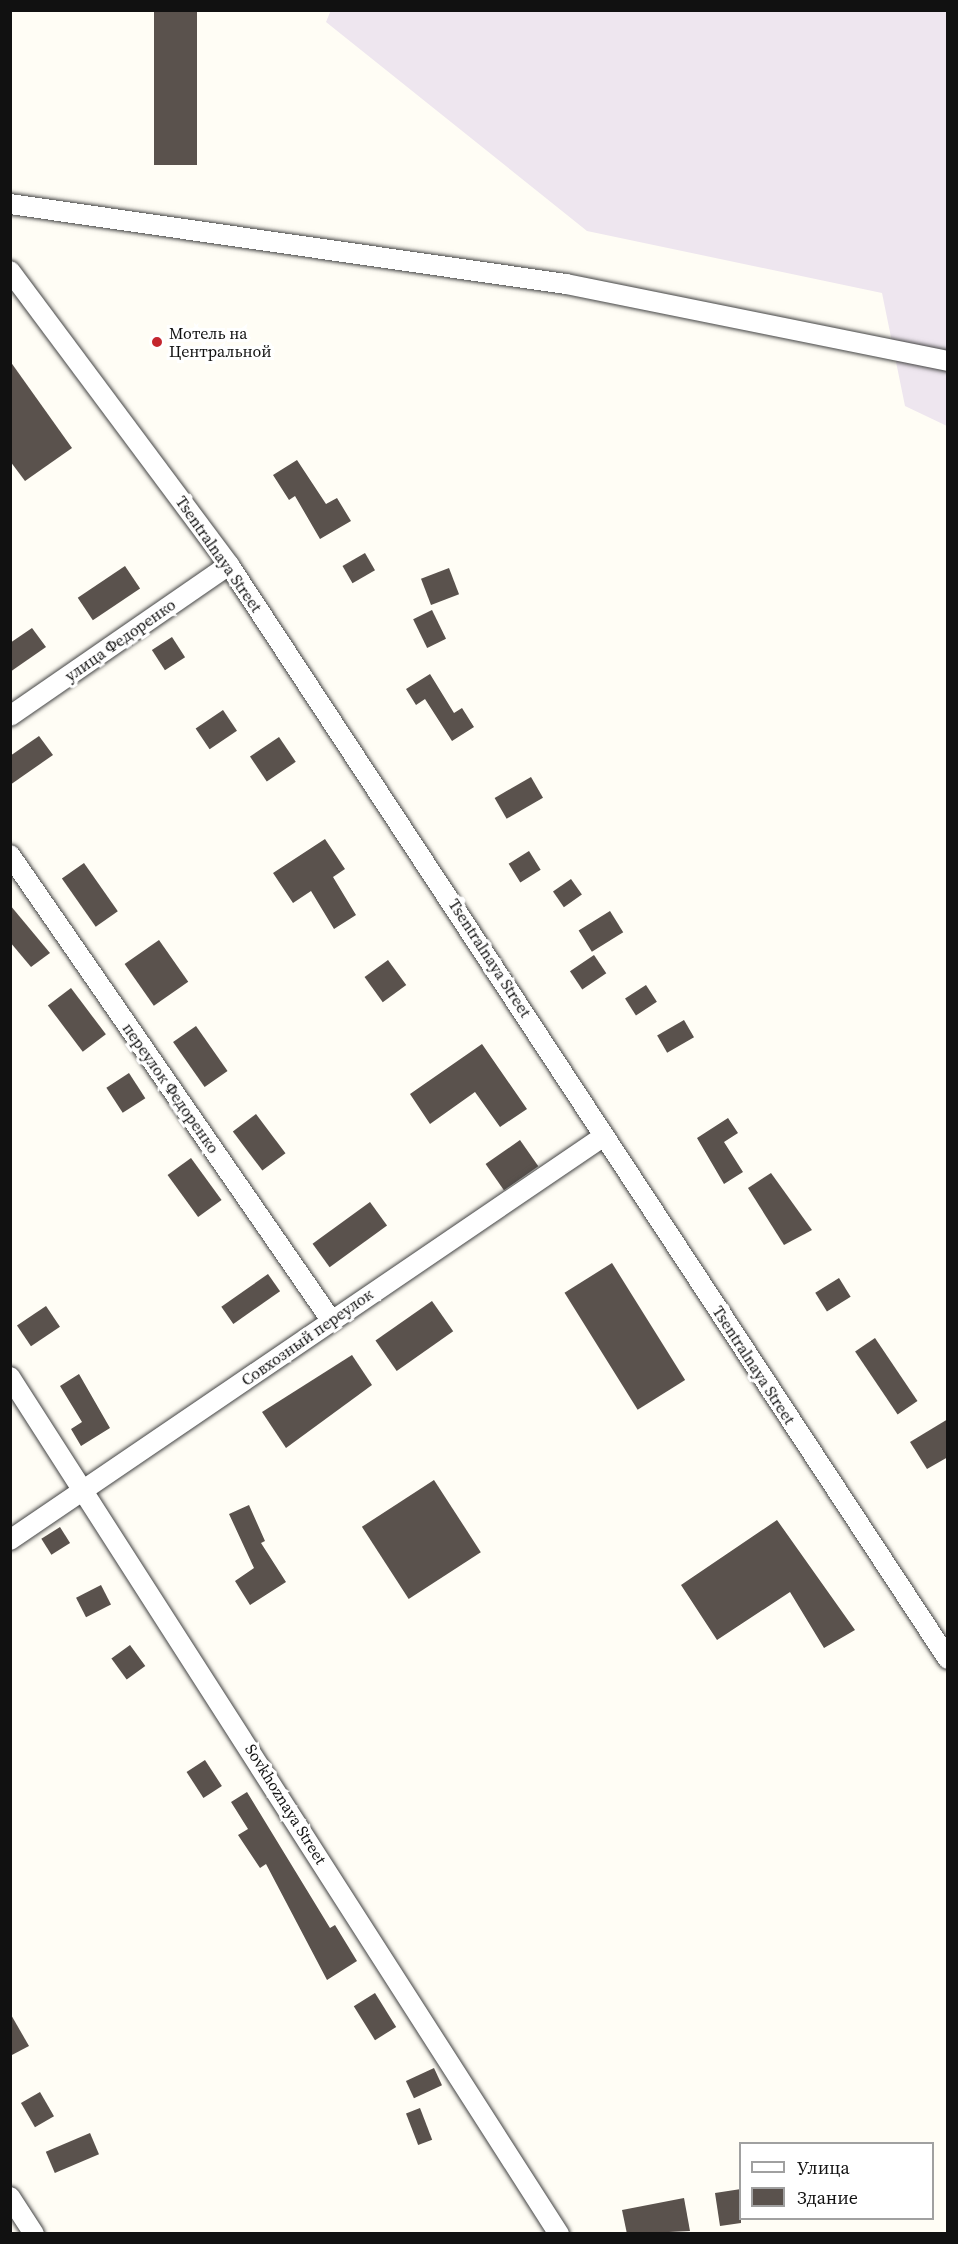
<!DOCTYPE html>
<meta charset="utf-8">
<style>
body{margin:0}
#map{position:relative;width:958px;height:2244px;overflow:hidden;background:#fffdf5;font-family:"Source Serif 4",serif}
div>[style]{position:absolute}
[style*='--x']{left:calc(var(--x)*1px);top:calc(var(--y)*1px);width:calc(var(--w)*1px);rotate:calc(var(--a)*1deg)}
.industrial>*{inset:0;background:#eee6ef}
.building>*{inset:0;background:#5a524d;transform-origin:0 0}
.roads{filter:drop-shadow(0 0 2px #444) drop-shadow(0 0 2px #444)}
.minor>*{height:20px;margin:-10px;padding:0 10px;transform-origin:10px;border-radius:10px;background:#fff}
.dots>*{width:16px;height:16px;translate:-50% -50%;box-sizing:border-box;border:3px solid #fff;border-radius:50%}
span{translate:-50% -50%;white-space:nowrap;text-align:center;line-height:1.15;-webkit-text-stroke:6px #fff;paint-order:stroke}
.poi-label{font-size:16px;color:#111}
.left{translate:0 -50%;text-align:left}
.street-label{font-size:16px;color:#111}
.frame{position:absolute;inset:0;border:12px solid #111;pointer-events:none}
.legend{position:absolute;left:739px;top:2142px;width:195px;height:78px;box-sizing:border-box;background:#fff;border:2px solid #a0a0a0;margin:0;padding:8px 10px;list-style:none;font-size:18px;color:#111}
.legend li{display:flex;align-items:center;gap:12px;height:30px}
.legend b{width:30px;border:2px solid #a0a0a0}
</style>
<div id="map">
<div class="industrial">
<i style="clip-path:polygon(331px 10px,947px 11px,947px 426px,905px 406px,882px 293px,587px 231px,326px 22px)"></i>
</div>
<div class="building">
<i style="left:154px;top:10px;width:43px;height:155px"></i>
<i style="clip-path:polygon(10px 361px,72px 448px,25px 481px,10px 461px)"></i>
<i style="clip-path:polygon(297px 460px,326px 504px,337px 498px,351px 521px,320px 539px,295px 496px,289px 500px,273px 475px)"></i>
<i style="left:365px;top:553px;width:20px;height:26px;rotate:60deg"></i>
<i style="left:125px;top:566px;width:27px;height:57px;rotate:56deg"></i>
<i style="left:449px;top:568px;width:28px;height:30px;rotate:69deg"></i>
<i style="left:432px;top:610px;width:32px;height:21px;rotate:64deg"></i>
<i style="clip-path:polygon(32px 628px,46px 647px,10px 672px,10px 643px)"></i>
<i style="left:172px;top:637px;width:24px;height:24px;rotate:57deg"></i>
<i style="clip-path:polygon(430px 674px,454px 713px,462px 708px,474px 727px,452px 741px,425px 699px,416px 705px,406px 689px)"></i>
<i style="left:223px;top:710px;width:25px;height:33px;rotate:56deg"></i>
<i style="clip-path:polygon(39px 736px,53px 755px,10px 785px,10px 756px)"></i>
<i style="left:279px;top:737px;width:30px;height:35px;rotate:56deg"></i>
<i style="left:531px;top:777px;width:24px;height:42px;rotate:60deg"></i>
<i style="clip-path:polygon(325px 839px,345px 869px,333px 877px,356px 915px,334px 929px,311px 891px,293px 903px,273px 873px)"></i>
<i style="left:529px;top:851px;width:22px;height:24px;rotate:58deg"></i>
<i style="left:84px;top:863px;width:59px;height:27px;rotate:55deg"></i>
<i style="left:571px;top:879px;width:19px;height:22px;rotate:55deg"></i>
<i style="clip-path:polygon(10px 905px,50px 953px,31px 967px,10px 942px)"></i>
<i style="left:610px;top:911px;width:25px;height:37px;rotate:58deg"></i>
<i style="left:159px;top:940px;width:51px;height:42px;rotate:55deg"></i>
<i style="left:594px;top:955px;width:22px;height:29px;rotate:56deg"></i>
<i style="left:388px;top:960px;width:31px;height:29px;rotate:54deg"></i>
<i style="left:646px;top:985px;width:20px;height:25px;rotate:57deg"></i>
<i style="left:71px;top:988px;width:58px;height:29px;rotate:53deg"></i>
<i style="left:684px;top:1020px;width:20px;height:31px;rotate:60deg"></i>
<i style="left:196px;top:1026px;width:55px;height:28px;rotate:55deg"></i>
<i style="clip-path:polygon(482px 1044px,527px 1109px,500px 1127px,475px 1092px,430px 1124px,410px 1094px)"></i>
<i style="left:129px;top:1073px;width:30px;height:27px;rotate:57deg"></i>
<i style="left:256px;top:1114px;width:49px;height:29px;rotate:53deg"></i>
<i style="clip-path:polygon(728px 1118px,738px 1133px,724px 1142px,743px 1172px,724px 1184px,697px 1138px)"></i>
<i style="left:520px;top:1140px;width:32px;height:42px;rotate:55deg"></i>
<i style="left:191px;top:1158px;width:52px;height:29px;rotate:54deg"></i>
<i style="clip-path:polygon(771px 1173px,812px 1230px,784px 1245px,748px 1188px)"></i>
<i style="left:370px;top:1202px;width:29px;height:71px;rotate:54deg"></i>
<i style="left:612px;top:1263px;width:138px;height:56px;rotate:58deg"></i>
<i style="left:268px;top:1274px;width:21px;height:57px;rotate:55deg"></i>
<i style="left:839px;top:1278px;width:22px;height:28px;rotate:58deg"></i>
<i style="left:432px;top:1301px;width:37px;height:69px;rotate:55deg"></i>
<i style="left:46px;top:1306px;width:25px;height:35px;rotate:56deg"></i>
<i style="left:875px;top:1338px;width:76px;height:24px;rotate:56deg"></i>
<i style="clip-path:polygon(352px 1355px,372px 1385px,286px 1448px,262px 1412px)"></i>
<i style="clip-path:polygon(79px 1374px,110px 1428px,81px 1446px,71px 1429px,82px 1422px,60px 1386px)"></i>
<i style="clip-path:polygon(948px 1419px,948px 1457px,927px 1469px,910px 1442px)"></i>
<i style="left:434px;top:1480px;width:86px;height:86px;rotate:57deg"></i>
<i style="clip-path:polygon(249px 1505px,265px 1541px,261px 1543px,286px 1582px,250px 1605px,235px 1581px,254px 1568px,229px 1514px)"></i>
<i style="clip-path:polygon(777px 1520px,855px 1630px,824px 1648px,790px 1592px,717px 1640px,681px 1585px)"></i>
<i style="left:60px;top:1527px;width:19px;height:22px;rotate:58deg"></i>
<i style="left:101px;top:1585px;width:22px;height:28px;rotate:63deg"></i>
<i style="left:130px;top:1645px;width:26px;height:23px;rotate:54deg"></i>
<i style="left:205px;top:1760px;width:31px;height:22px;rotate:57deg"></i>
<i style="clip-path:polygon(247px 1792px,330px 1928px,335px 1925px,357px 1961px,327px 1980px,266px 1864px,260px 1868px,238px 1835px,248px 1829px,231px 1802px)"></i>
<i style="left:375px;top:1993px;width:40px;height:25px;rotate:58deg"></i>
<i style="clip-path:polygon(10px 2013px,29px 2046px,10px 2056px)"></i>
<i style="left:434px;top:2068px;width:19px;height:31px;rotate:65deg"></i>
<i style="left:40px;top:2092px;width:28px;height:22px;rotate:60deg"></i>
<i style="left:420px;top:2108px;width:34px;height:15px;rotate:69deg"></i>
<i style="left:90px;top:2133px;width:23px;height:48px;rotate:67deg"></i>
<i style="clip-path:polygon(741px 2189px,741px 2223px,720px 2226px,715px 2193px)"></i>
<i style="clip-path:polygon(684px 2198px,690px 2231px,627px 2234px,622px 2210px)"></i>
</div>
<div class="roads">
<div class="minor">
<i style="--x:10;--y:204;--w:562;--a:8.19"></i>
<i style="--x:566;--y:284;--w:390;--a:11.4"></i>
<i style="--x:10;--y:271;--w:367;--a:53.3"></i>
<i style="--x:229;--y:565;--w:1309;--a:56.69"></i>
<i style="--x:10;--y:716;--w:266;--a:-34.6"></i>
<i style="--x:10;--y:855;--w:565;--a:55.38"></i>
<i style="--x:10;--y:1377;--w:1018;--a:57.36"></i>
<i style="--x:10;--y:1540;--w:718;--a:-34.22"></i>
<i style="--x:10;--y:2197;--w:44;--a:57"></i>
</div>
</div>
<div class="dots">
<i style="left:157px;top:342px;background:#c4262e"></i>
</div>
<div class="poi-label">
<span class="left" style="left:169px;top:342px">Мотель на<br>Центральной</span>
</div>
<div class="street-label">
<span style="left:219px;top:554px;rotate:55deg">Tsentralnaya Street</span>
<span style="left:120px;top:640px;rotate:-35deg">улица Федоренко</span>
<span style="left:490px;top:958px;rotate:57deg">Tsentralnaya Street</span>
<span style="left:171px;top:1088px;rotate:55deg">переулок Федоренко</span>
<span style="left:307px;top:1337px;rotate:-35deg">Совхозный переулок</span>
<span style="left:754px;top:1365px;rotate:57deg">Tsentralnaya Street</span>
<span style="left:286px;top:1804px;rotate:58deg">Sovkhoznaya Street</span>
</div>
<div class="frame"></div>
<ul class="legend">
<li><b style="height:8px;background:#fff"></b>Улица</li>
<li><b style="height:16px;background:#5a524d"></b>Здание</li>
</ul>
</div>
